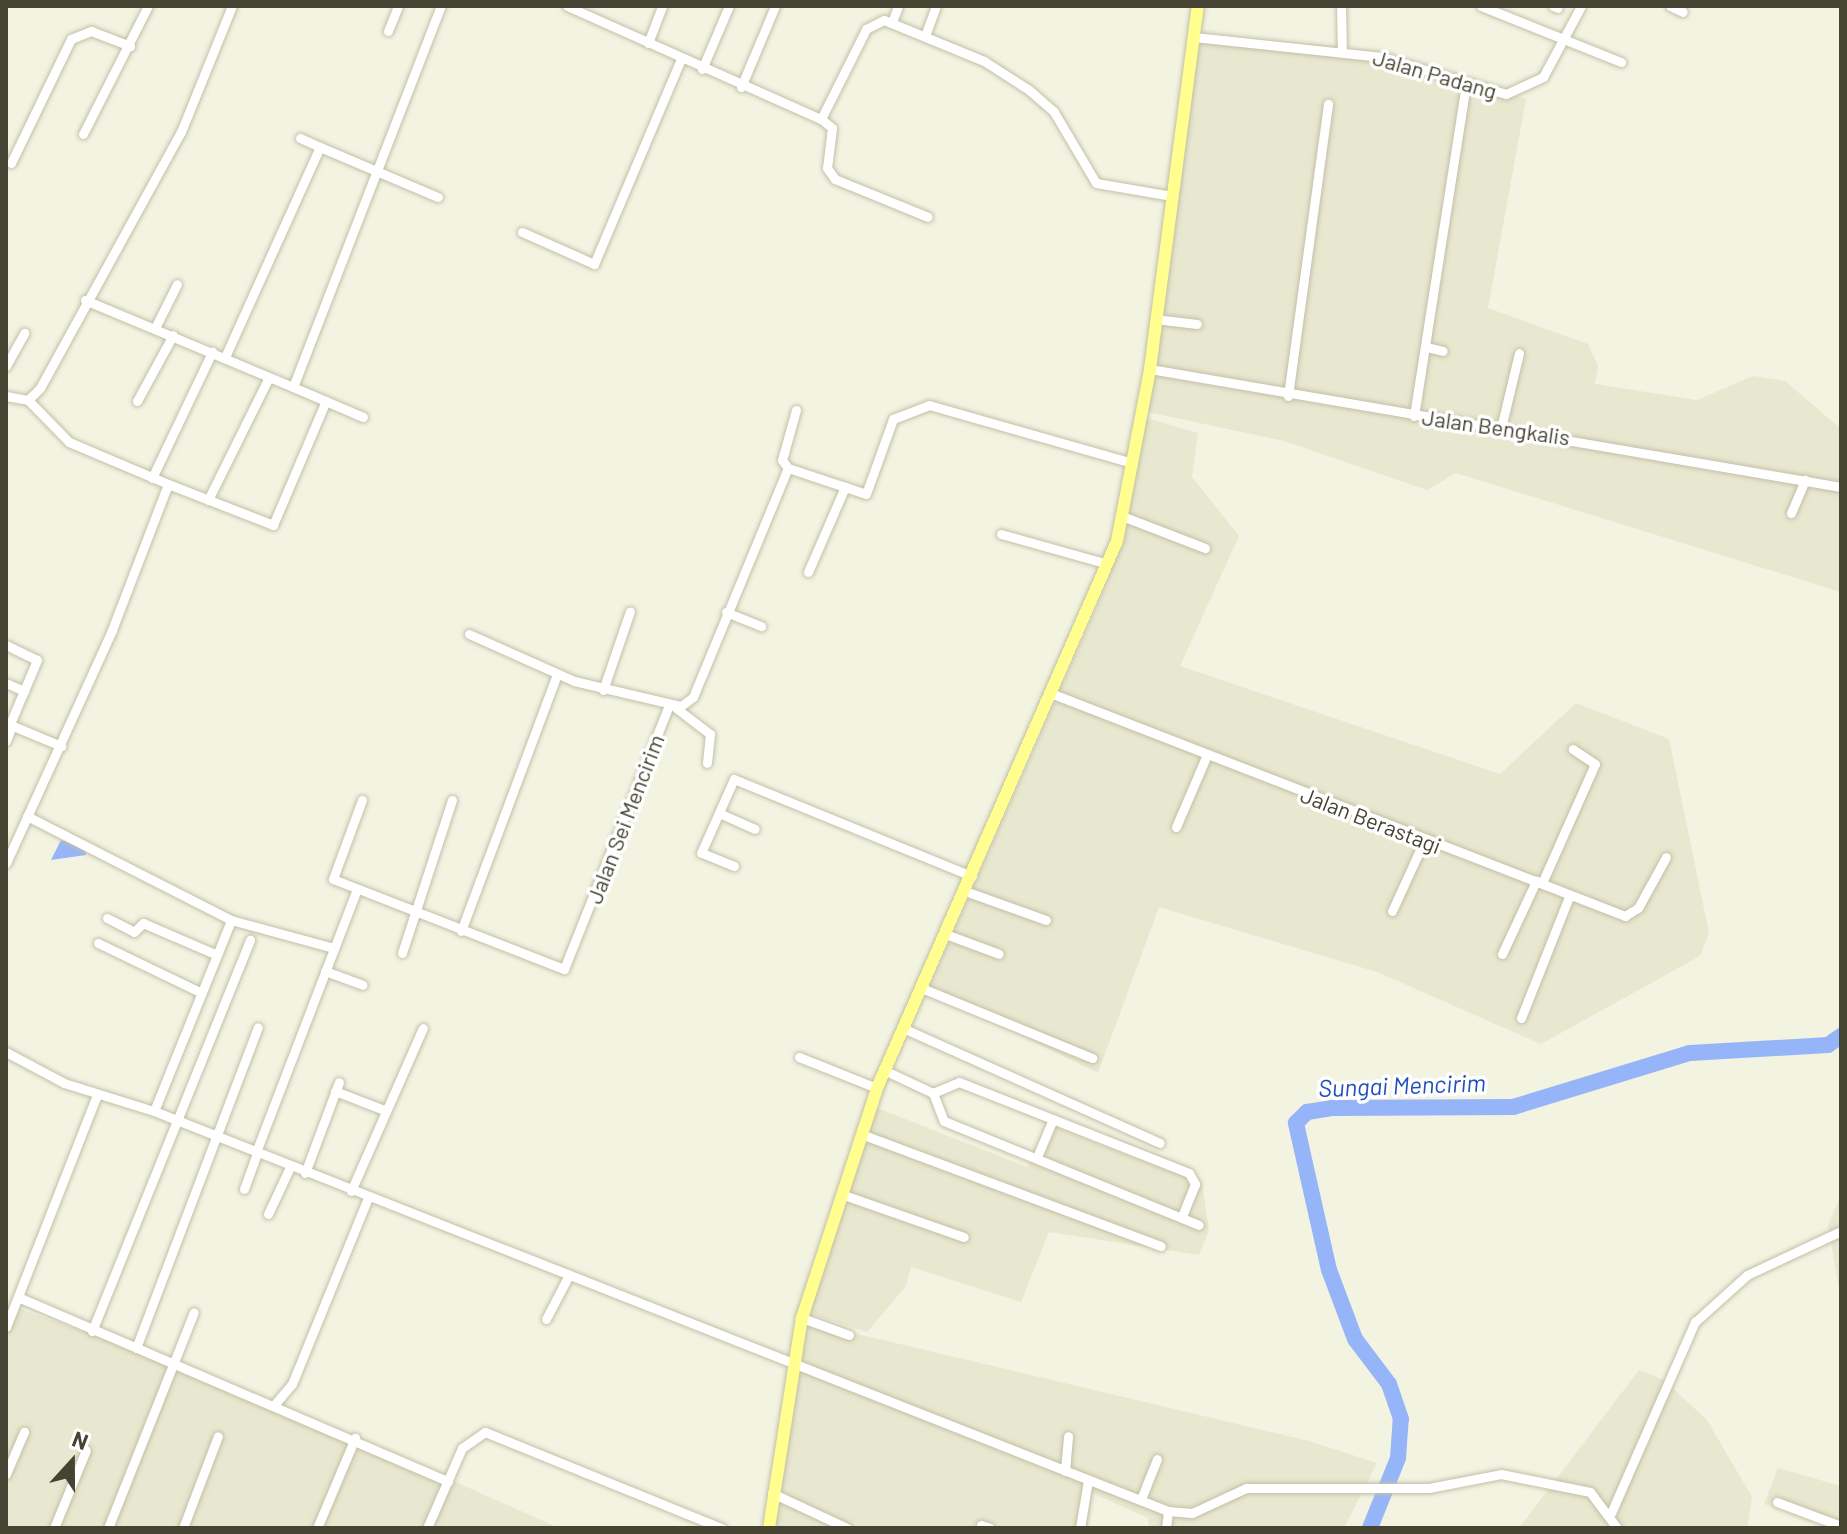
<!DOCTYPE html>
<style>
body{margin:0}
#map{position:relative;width:1847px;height:1534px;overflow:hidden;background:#f3f3e2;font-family:Barlow,sans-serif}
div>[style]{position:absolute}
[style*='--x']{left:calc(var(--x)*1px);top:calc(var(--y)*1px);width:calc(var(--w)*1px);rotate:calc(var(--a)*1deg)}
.residential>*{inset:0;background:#e8e7cf}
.water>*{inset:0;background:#96b5f8}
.river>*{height:16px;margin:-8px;padding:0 8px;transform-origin:8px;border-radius:8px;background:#96b5f8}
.roads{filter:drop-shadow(0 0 2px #c2c0a6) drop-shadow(0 0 2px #c2c0a6)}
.minor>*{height:9px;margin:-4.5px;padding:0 4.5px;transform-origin:4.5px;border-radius:4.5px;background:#fff}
.major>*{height:12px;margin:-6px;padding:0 6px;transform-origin:6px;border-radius:6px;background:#fffe8f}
span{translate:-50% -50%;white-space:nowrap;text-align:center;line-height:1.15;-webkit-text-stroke:7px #fff;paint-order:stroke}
.street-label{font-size:22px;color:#454332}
.water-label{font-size:24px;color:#204fbc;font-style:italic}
.frame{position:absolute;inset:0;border:8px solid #454332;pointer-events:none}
.north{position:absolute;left:32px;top:1422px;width:80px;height:80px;-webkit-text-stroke:6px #fff;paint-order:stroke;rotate:21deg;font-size:22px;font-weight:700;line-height:32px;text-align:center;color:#454332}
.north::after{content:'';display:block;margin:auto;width:28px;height:36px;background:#454332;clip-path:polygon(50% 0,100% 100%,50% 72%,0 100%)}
</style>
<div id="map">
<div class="residential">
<i style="clip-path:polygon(1194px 35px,1342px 47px,1526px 99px,1488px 308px,1588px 344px,1598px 366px,1595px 384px,1697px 400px,1753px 376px,1785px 381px,1841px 429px,1841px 592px,1456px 473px,1427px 490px,1284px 441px,1148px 412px)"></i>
<i style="clip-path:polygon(1143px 417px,1198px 433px,1192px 477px,1239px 536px,1180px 666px,1500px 774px,1576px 703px,1669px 739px,1709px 933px,1700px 956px,1541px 1044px,1377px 972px,1159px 907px,1098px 1073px,928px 990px,1109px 579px)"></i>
<i style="clip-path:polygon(875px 1107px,1027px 1167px,1050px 1125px,1202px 1184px,1209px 1231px,1199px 1255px,1049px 1232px,1021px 1302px,911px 1267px,906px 1286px,867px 1332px,810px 1314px)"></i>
<i style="clip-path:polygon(1841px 1195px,1841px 1300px,1828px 1225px)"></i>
<i style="clip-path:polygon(6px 1304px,255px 1393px,559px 1528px,6px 1528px)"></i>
<i style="clip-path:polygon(803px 1321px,1309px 1441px,1377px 1463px,1344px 1528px,1149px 1528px,1148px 1518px,1092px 1493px,1088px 1528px,771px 1528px)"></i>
<i style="clip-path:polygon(1639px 1370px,1664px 1380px,1707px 1420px,1752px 1497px,1747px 1528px,1519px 1528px)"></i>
<i style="clip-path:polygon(1778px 1468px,1841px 1486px,1841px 1528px,1764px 1504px)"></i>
</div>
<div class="water">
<i style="clip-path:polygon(61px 840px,85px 848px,86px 855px,51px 860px)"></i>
</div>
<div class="river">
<i style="--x:1370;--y:1528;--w:75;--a:-68.2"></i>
<i style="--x:1398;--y:1458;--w:39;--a:-86"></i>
<i style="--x:1401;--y:1419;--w:37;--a:-109"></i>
<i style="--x:1389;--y:1384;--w:56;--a:-127.1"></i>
<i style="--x:1355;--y:1339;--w:74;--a:-110.6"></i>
<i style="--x:1329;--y:1270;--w:151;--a:-102.7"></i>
<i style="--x:1296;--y:1123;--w:16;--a:-45"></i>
<i style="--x:1307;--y:1112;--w:25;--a:-9"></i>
<i style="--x:1332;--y:1108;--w:181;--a:-0.3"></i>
<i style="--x:1513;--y:1107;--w:185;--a:-17"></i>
<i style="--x:1690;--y:1053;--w:138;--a:-3.3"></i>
<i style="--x:1828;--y:1045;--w:16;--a:-35"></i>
</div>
<div class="roads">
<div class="minor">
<i style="--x:567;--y:6;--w:278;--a:24"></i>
<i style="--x:821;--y:119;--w:14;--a:39"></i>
<i style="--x:832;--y:128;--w:40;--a:97.1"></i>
<i style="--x:827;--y:168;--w:14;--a:54"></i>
<i style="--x:835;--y:179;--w:100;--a:22.2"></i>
<i style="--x:1341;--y:6;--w:46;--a:88.8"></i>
<i style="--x:1481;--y:6;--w:151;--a:21.8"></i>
<i style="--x:1553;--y:6;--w:5;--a:22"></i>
<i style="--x:1670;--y:6;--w:14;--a:25"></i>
<i style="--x:892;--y:22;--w:17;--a:-69"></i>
<i style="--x:388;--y:31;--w:27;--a:-68"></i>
<i style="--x:925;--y:36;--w:32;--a:-70"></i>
<i style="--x:1194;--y:37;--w:189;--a:6.1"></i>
<i style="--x:1382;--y:57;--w:129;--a:16.6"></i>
<i style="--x:1506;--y:94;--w:41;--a:-24.7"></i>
<i style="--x:1543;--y:77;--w:81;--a:-61.8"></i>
<i style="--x:648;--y:43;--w:40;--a:-69"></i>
<i style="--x:702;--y:69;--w:69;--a:-66.8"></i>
<i style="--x:741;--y:87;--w:88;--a:-67.2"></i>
<i style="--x:821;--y:119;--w:101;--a:-63.4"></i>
<i style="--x:866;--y:29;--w:20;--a:-27"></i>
<i style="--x:884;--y:20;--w:108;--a:22.3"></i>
<i style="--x:984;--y:61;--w:54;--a:32.8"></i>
<i style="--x:1029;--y:90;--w:33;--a:41"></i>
<i style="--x:1054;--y:112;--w:82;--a:59.4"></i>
<i style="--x:1096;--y:183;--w:77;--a:9.7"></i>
<i style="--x:83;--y:134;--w:144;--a:-63.1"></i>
<i style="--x:300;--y:138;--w:22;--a:24"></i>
<i style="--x:11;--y:163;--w:138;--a:-64.2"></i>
<i style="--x:71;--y:39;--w:22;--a:-22"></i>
<i style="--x:91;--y:31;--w:42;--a:21"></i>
<i style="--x:522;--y:232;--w:79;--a:24"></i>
<i style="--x:594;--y:264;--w:223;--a:-67"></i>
<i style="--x:85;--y:300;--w:225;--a:22.7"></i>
<i style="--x:1155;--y:319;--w:42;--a:6.8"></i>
<i style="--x:155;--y:328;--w:49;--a:-63.4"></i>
<i style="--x:1426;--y:347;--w:17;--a:13"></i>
<i style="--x:225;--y:357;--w:230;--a:-65.7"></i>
<i style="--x:320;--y:147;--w:128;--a:23"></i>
<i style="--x:6;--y:366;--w:38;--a:-61"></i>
<i style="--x:1150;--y:369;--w:701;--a:9.69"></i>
<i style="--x:6;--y:396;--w:22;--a:10"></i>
<i style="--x:28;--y:400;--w:17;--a:-45"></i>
<i style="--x:40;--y:388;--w:292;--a:-61.2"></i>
<i style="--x:181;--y:132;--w:136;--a:-68"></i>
<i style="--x:1288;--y:396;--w:295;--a:-82.2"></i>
<i style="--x:28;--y:400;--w:59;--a:45.7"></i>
<i style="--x:69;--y:442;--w:108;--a:23"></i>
<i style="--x:137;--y:401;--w:75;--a:-61.4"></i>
<i style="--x:1414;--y:416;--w:335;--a:-81.1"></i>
<i style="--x:363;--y:417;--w:76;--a:-156.8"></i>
<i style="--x:293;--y:387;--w:409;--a:-68.8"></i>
<i style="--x:1501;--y:428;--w:77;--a:-76.5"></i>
<i style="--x:788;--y:468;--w:82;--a:18.4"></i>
<i style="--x:866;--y:494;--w:80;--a:-70.2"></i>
<i style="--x:893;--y:419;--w:39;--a:-21"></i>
<i style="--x:929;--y:405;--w:212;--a:15.9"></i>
<i style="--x:788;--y:468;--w:10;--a:-127"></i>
<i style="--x:782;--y:460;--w:52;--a:-74.4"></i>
<i style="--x:152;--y:478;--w:140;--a:-64.5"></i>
<i style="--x:208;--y:500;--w:137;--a:-63.6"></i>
<i style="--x:1791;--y:513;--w:36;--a:-67"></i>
<i style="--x:1122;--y:516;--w:89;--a:21.1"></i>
<i style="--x:1001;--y:534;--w:111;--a:15.7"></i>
<i style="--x:808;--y:572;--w:93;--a:-66.5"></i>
<i style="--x:726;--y:612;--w:38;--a:22"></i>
<i style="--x:469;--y:634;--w:115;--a:24.1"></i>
<i style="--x:574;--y:681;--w:110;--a:13.2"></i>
<i style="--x:681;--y:706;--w:15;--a:-37"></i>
<i style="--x:693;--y:697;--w:248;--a:-67.5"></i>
<i style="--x:6;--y:645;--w:34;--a:26"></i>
<i style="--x:37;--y:660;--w:69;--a:112.9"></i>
<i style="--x:6;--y:683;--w:20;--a:24"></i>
<i style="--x:603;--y:690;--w:83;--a:-71.1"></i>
<i style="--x:1053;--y:694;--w:614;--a:21.21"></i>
<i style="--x:1625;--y:916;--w:15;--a:-32"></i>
<i style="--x:1638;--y:908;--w:58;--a:-61.2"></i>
<i style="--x:676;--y:708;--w:43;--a:37.4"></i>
<i style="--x:710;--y:734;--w:29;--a:96"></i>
<i style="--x:6;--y:723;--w:60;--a:22.7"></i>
<i style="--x:6;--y:741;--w:17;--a:-69"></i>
<i style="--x:362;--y:800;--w:84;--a:110.2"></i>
<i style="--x:333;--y:879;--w:248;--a:21.3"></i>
<i style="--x:564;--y:969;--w:281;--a:-68.3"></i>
<i style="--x:719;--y:813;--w:39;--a:24"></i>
<i style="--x:27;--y:816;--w:229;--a:27"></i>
<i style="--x:231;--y:920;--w:107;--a:15.2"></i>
<i style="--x:1176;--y:827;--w:76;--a:-66.8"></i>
<i style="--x:6;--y:863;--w:256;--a:-65.5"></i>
<i style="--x:112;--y:630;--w:156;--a:-69"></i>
<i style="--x:168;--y:484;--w:113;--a:21.3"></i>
<i style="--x:273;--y:525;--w:135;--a:-66.9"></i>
<i style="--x:734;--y:866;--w:35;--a:-158"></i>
<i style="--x:701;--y:853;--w:81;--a:-66"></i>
<i style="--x:734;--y:779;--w:257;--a:22.2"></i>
<i style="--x:1542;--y:883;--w:130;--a:-66"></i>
<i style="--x:1595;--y:764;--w:27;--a:-146"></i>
<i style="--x:965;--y:891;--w:86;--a:19.7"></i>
<i style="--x:1392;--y:911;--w:77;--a:-65.4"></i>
<i style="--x:107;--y:918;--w:30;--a:27"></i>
<i style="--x:134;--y:932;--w:13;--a:-45"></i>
<i style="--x:143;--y:923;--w:78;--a:23.3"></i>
<i style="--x:461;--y:931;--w:274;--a:-69.5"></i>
<i style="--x:948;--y:935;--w:54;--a:20.4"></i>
<i style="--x:98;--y:943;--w:113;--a:25.7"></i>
<i style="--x:402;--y:953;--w:161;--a:-71.9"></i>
<i style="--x:1502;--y:954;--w:81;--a:-65"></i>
<i style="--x:325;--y:971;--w:40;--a:20.2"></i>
<i style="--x:924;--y:989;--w:182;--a:22.3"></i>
<i style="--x:1521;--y:1018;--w:130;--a:-68.4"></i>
<i style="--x:905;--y:1029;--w:279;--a:24.1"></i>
<i style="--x:6;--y:1052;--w:66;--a:28.1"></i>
<i style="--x:64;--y:1083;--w:94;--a:17.3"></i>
<i style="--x:154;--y:1111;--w:1090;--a:21.53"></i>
<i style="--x:1168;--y:1511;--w:24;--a:5"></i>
<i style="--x:1192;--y:1513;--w:60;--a:-24.8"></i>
<i style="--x:1246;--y:1488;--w:183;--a:0"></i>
<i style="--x:1429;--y:1488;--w:73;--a:-11"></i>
<i style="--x:1501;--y:1474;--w:91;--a:11.4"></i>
<i style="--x:1590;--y:1492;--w:45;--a:53.1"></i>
<i style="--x:799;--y:1057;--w:84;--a:21.7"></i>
<i style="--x:886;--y:1071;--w:52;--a:25.1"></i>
<i style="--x:933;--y:1093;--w:30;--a:69"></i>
<i style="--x:944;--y:1121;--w:275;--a:22.2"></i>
<i style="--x:335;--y:1091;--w:53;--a:21.2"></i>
<i style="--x:933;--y:1093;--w:28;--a:-23"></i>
<i style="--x:959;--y:1082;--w:247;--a:21.6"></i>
<i style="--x:1189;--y:1173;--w:13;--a:61"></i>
<i style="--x:1195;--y:1184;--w:35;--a:112"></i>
<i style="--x:154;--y:1111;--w:206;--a:-68"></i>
<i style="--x:861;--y:1134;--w:320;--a:20.5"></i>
<i style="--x:256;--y:1152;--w:280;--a:-69"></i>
<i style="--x:1037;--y:1157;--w:41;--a:-67.2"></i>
<i style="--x:305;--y:1173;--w:97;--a:-69.5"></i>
<i style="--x:244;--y:1189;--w:38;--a:-70"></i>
<i style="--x:351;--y:1191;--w:178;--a:-66.2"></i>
<i style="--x:841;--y:1194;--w:130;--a:19.3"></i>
<i style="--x:268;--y:1214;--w:52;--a:-64.9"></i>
<i style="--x:18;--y:1297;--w:468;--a:23.2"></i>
<i style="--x:802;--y:1318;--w:50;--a:19.9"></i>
<i style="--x:546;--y:1319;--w:50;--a:-62.4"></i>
<i style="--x:6;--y:1327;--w:249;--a:-68.6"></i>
<i style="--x:92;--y:1331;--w:422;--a:-68"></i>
<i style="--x:136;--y:1348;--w:343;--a:-69.2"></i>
<i style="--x:275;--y:1404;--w:26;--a:-50"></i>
<i style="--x:292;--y:1384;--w:201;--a:-67.8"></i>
<i style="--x:1065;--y:1471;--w:35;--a:-85"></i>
<i style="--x:6;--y:1474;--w:46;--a:-66.8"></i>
<i style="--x:772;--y:1493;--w:83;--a:25"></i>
<i style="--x:1141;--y:1499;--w:43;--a:-68.2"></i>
<i style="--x:1777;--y:1502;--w:68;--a:20.6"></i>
<i style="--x:1611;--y:1513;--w:209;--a:-66.3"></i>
<i style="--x:1695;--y:1322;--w:70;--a:-42.1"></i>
<i style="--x:1747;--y:1275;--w:104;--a:-25.1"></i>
<i style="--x:981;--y:1525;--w:9;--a:18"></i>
<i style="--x:54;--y:1528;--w:84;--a:-67.7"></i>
<i style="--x:108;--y:1528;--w:232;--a:-68.3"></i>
<i style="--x:183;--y:1528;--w:98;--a:-69.2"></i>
<i style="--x:317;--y:1528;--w:98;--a:-67.1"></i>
<i style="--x:427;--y:1528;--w:87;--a:-66.4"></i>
<i style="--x:462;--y:1448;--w:28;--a:-35"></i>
<i style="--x:485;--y:1432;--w:256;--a:22.1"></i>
<i style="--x:1080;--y:1528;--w:49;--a:-80.5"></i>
<i style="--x:1166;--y:1528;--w:17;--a:-83"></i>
</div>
<div class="major">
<i style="--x:769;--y:1528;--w:213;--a:-81.1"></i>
<i style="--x:802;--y:1318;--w:242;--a:-71.9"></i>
<i style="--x:877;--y:1088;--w:597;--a:-66.31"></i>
<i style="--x:1117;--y:541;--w:175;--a:-79.1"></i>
<i style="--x:1150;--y:369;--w:366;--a:-82.5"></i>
</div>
</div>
<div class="street-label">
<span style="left:1435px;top:74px;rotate:16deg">Jalan Padang</span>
<span style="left:1496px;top:427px;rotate:8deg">Jalan Bengkalis</span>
<span style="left:625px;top:819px;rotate:-69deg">Jalan Sei Mencirim</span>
<span style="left:1371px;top:820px;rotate:21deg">Jalan Berastagi</span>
</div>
<div class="water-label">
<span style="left:1402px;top:1085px;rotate:-2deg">Sungai Mencirim</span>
</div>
<div class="frame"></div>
<div class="north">N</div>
</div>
